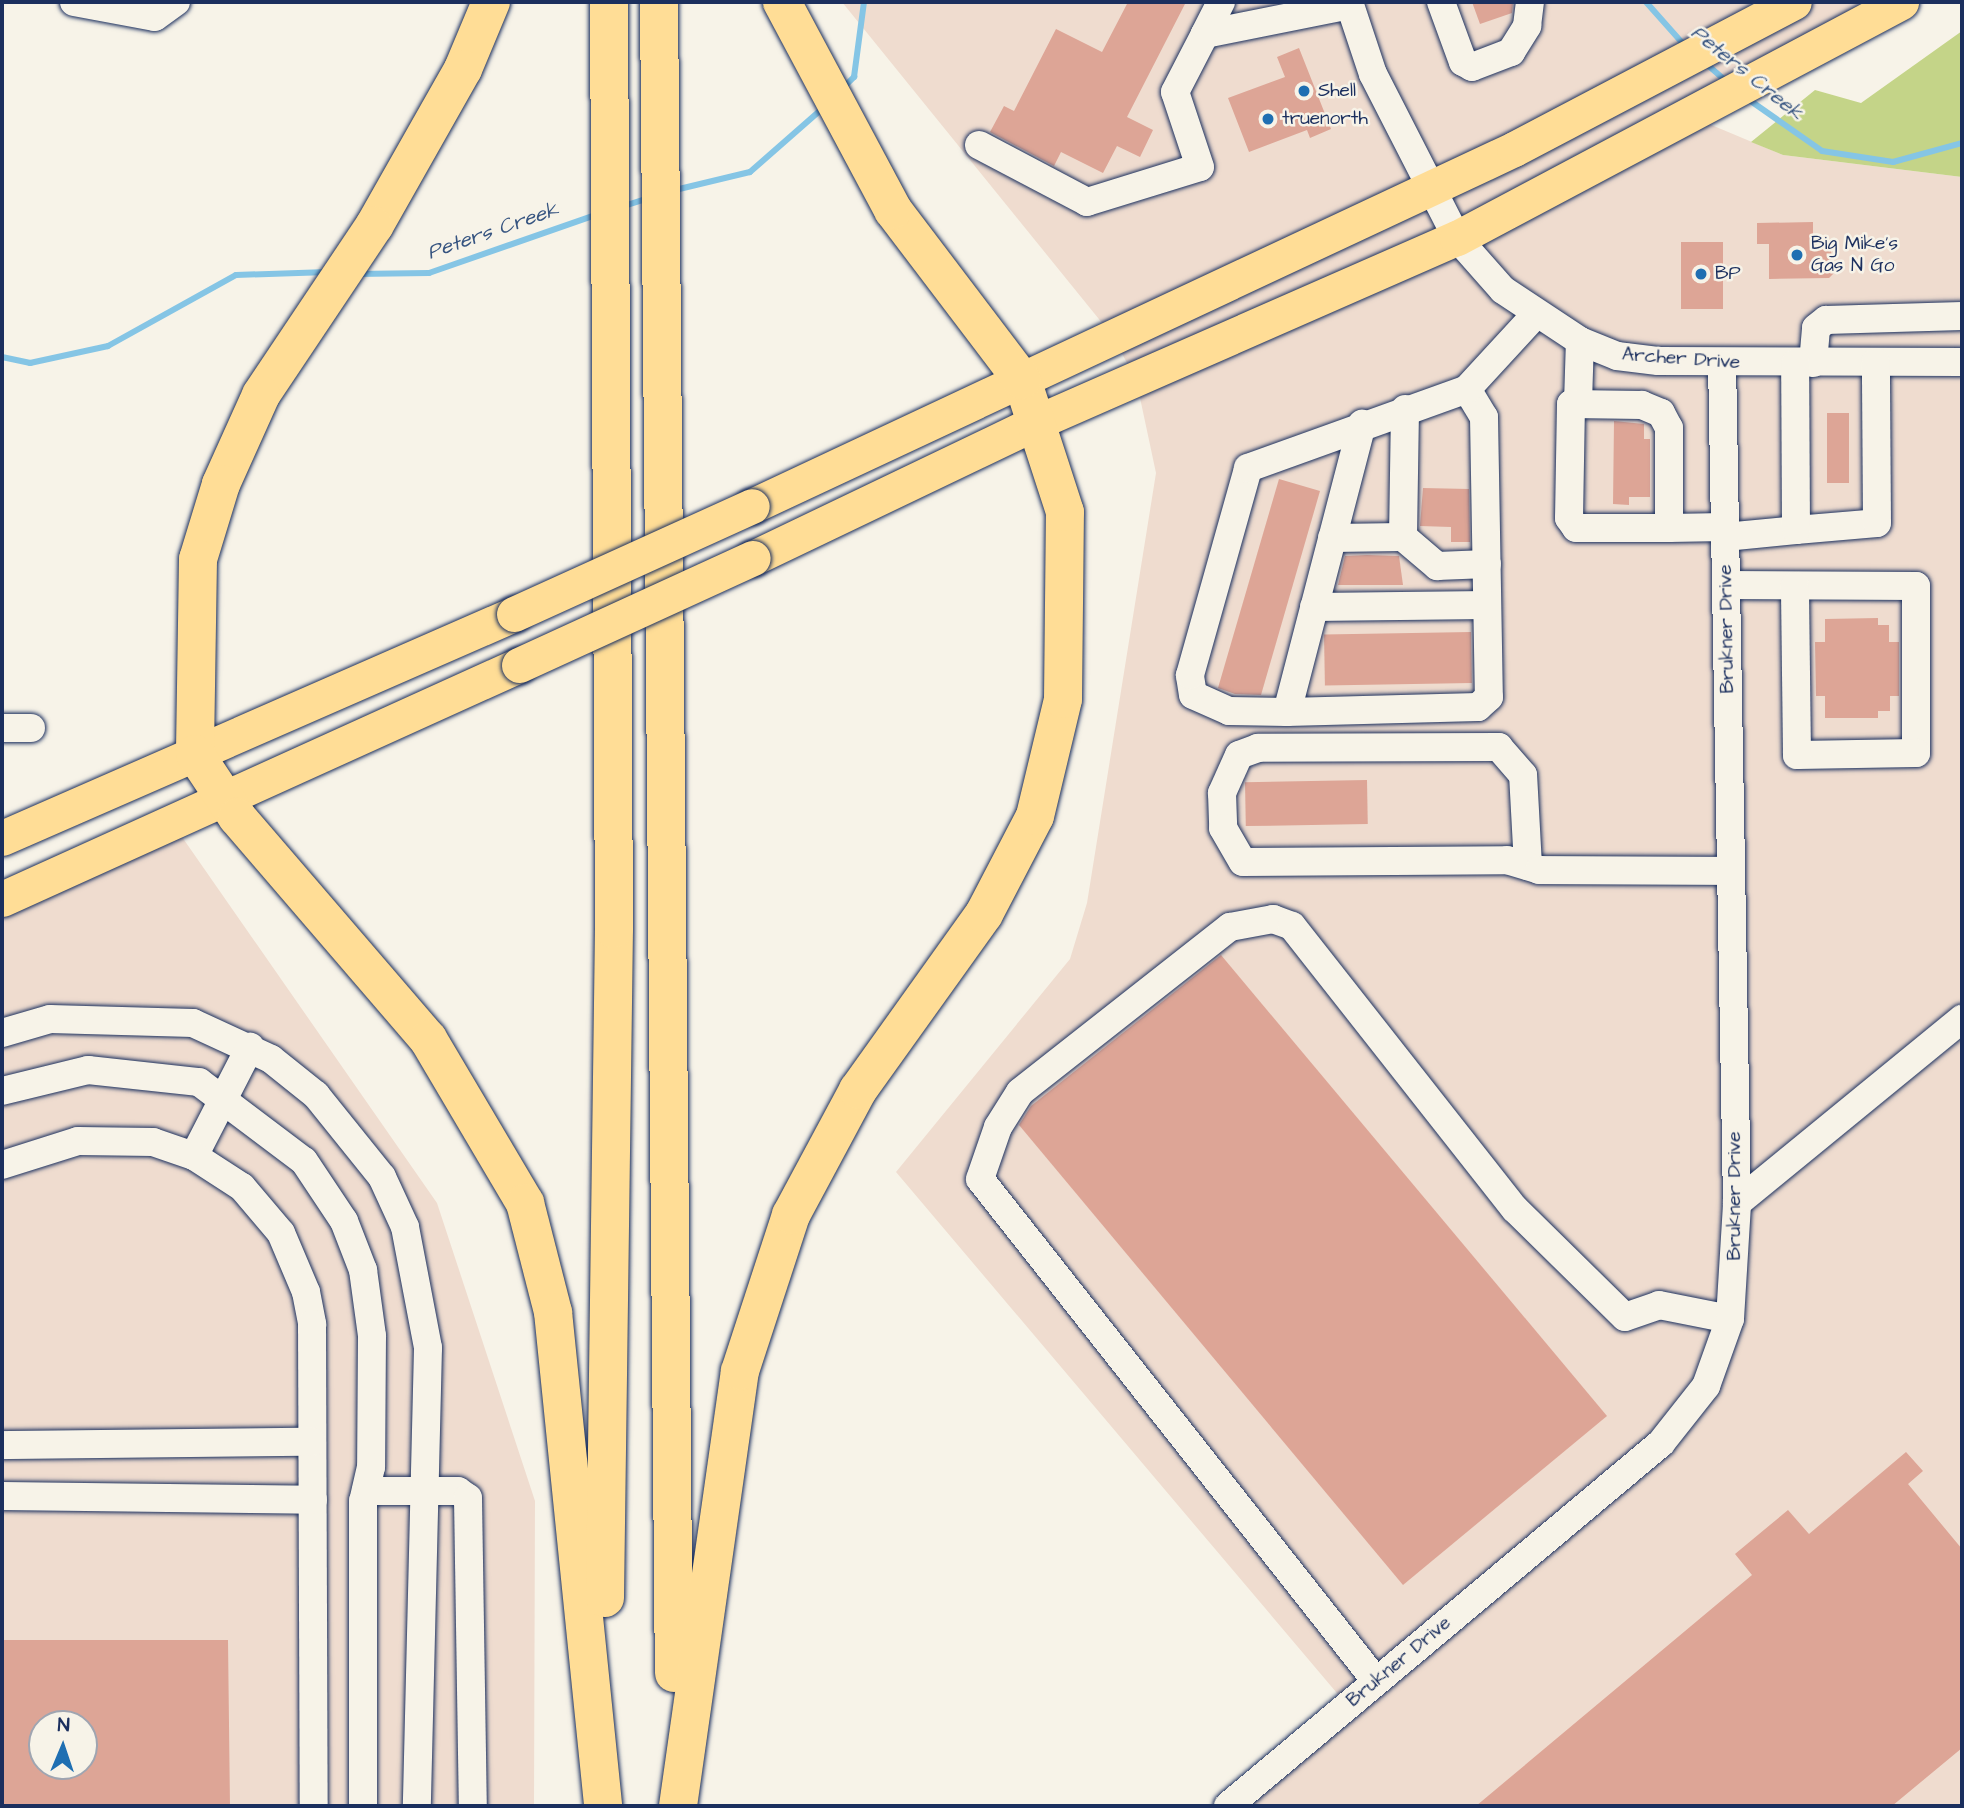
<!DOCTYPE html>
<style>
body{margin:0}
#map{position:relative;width:1964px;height:1808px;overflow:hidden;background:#f7f3e8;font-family:"Architects Daughter",sans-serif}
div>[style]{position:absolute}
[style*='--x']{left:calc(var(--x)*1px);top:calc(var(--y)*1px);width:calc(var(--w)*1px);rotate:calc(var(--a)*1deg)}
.built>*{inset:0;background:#efdccf}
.green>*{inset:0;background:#c4d488}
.stream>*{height:6px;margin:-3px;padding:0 3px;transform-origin:3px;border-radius:3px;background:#85c5e5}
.building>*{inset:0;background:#dda596;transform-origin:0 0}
.roads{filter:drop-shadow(0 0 2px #1b2f5e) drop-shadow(0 0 2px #1b2f5e)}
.minor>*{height:28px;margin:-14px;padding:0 14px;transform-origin:14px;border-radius:14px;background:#f7f3e8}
.major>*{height:35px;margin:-17.5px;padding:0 17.5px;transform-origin:17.5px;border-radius:17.5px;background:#ffdd96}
.highway>*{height:38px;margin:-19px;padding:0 19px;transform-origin:19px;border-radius:19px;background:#ffdd96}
.bridges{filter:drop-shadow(0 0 2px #1b2f5e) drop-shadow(0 0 2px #1b2f5e)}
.major-bridge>*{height:35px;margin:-17.5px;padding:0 17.5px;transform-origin:17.5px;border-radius:17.5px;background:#ffdd96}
.dots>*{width:19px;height:19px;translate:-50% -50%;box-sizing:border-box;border:4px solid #f7f3e8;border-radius:50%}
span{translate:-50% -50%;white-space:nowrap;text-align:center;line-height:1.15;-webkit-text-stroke:5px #f7f3e8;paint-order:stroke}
.poi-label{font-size:19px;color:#1b2f5e}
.left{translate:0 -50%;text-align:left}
.street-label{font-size:19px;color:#1b2f5e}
.water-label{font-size:21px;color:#365480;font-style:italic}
.frame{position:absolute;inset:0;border:4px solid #1b2f5e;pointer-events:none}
.north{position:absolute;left:28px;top:1710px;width:70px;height:70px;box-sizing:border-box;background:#f7f3e8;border:2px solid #9fa5b1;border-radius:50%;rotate:2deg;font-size:19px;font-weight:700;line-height:28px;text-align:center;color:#1b2f5e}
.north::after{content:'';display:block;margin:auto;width:24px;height:32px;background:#1f6fb2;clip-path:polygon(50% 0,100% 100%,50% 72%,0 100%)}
</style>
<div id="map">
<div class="built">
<i style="clip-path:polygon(842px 2px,1901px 2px,1690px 116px,1783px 155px,1962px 177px,1962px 1806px,1228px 1806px,1347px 1705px,896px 1172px,1070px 959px,1087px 903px,1156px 473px,1136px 379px,1111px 334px)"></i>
<i style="clip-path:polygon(evenodd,173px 824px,437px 1203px,535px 1501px,534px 1806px,2px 1806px,2px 899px,173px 824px,42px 1724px,84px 1724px,84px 1766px,42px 1766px,42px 1724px)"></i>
</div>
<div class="green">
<i style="clip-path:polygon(1962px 31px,1962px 177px,1783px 155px,1751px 142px,1815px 90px,1861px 103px)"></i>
</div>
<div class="stream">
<i style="--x:1646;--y:2;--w:60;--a:48.4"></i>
<i style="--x:1703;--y:61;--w:30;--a:41"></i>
<i style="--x:843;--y:88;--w:16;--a:-45"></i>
<i style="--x:854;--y:77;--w:76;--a:-82.4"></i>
<i style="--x:1745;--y:97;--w:94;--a:35"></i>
<i style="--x:1822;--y:151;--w:72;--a:8.8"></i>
<i style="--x:1893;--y:162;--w:72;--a:-15.4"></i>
<i style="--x:675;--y:190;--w:77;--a:-13.5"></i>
<i style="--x:750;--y:172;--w:97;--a:-41.2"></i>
<i style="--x:621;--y:207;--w:28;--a:-18"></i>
<i style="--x:356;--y:274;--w:73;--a:-0.8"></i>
<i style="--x:429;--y:273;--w:179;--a:-19.2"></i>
<i style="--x:2;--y:357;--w:29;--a:12"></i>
<i style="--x:30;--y:363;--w:80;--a:-12.3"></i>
<i style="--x:108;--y:346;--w:146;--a:-29"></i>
<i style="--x:236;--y:275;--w:92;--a:-1.9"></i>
</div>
<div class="building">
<i style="clip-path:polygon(1128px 2px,1186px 2px,1127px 117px,1153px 130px,1140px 157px,1117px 146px,1103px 173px,1061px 152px,1054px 166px,990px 132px,1004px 106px,1014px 111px,1056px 29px,1102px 52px)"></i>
<i style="clip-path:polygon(1472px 2px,1513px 2px,1512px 13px,1480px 24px)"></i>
<i style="clip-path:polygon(1299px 48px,1331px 129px,1310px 138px,1307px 130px,1249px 152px,1228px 98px,1285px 77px,1277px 57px)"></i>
<i style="clip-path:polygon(1813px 222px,1813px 241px,1829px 241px,1835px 272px,1829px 278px,1769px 279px,1769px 244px,1757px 244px,1757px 223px)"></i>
<i style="left:1723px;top:242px;width:67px;height:42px;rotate:90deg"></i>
<i style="left:1827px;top:413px;width:22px;height:70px"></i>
<i style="clip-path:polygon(1614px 421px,1644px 424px,1644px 439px,1650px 439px,1650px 497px,1629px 497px,1629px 505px,1613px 504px)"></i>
<i style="clip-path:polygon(1279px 479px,1320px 491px,1261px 695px,1235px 694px,1218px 688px)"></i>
<i style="clip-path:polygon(1423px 488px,1469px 489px,1470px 542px,1451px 542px,1451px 527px,1420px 526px)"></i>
<i style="clip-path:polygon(1367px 555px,1399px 556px,1403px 585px,1338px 585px,1345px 556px)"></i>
<i style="clip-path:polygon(1878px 618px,1878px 625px,1889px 625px,1889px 642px,1899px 642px,1899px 696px,1890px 696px,1890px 711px,1878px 711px,1878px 718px,1825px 718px,1825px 696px,1816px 696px,1815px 642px,1825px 642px,1825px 619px)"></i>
<i style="left:1471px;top:632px;width:51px;height:147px;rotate:89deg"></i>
<i style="left:1367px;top:780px;width:44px;height:122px;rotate:89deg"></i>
<i style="clip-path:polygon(1221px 955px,1607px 1416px,1403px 1585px,1019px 1125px,1031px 1106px)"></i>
<i style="clip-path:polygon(1906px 1452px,1923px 1471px,1908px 1484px,1962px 1549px,1962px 1748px,1892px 1806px,1476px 1806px,1752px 1575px,1735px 1554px,1788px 1510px,1809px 1534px)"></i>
<i style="clip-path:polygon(evenodd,2px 1640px,228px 1640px,230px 1806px,2px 1806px,2px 1640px,42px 1724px,84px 1724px,84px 1766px,42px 1766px,42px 1724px)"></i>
</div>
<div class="roads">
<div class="minor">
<i style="--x:74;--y:2;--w:82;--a:10.5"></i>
<i style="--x:155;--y:17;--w:26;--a:-36"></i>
<i style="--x:1221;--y:2;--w:36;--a:117"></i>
<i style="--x:1205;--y:34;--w:148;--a:-11.3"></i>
<i style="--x:1349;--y:2;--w:76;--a:71.6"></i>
<i style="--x:1373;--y:74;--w:184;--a:62.9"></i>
<i style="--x:1457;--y:238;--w:69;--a:48.5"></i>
<i style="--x:1503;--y:290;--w:92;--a:33.5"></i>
<i style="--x:1580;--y:341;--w:40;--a:22"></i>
<i style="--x:1617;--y:356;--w:41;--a:7"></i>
<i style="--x:1658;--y:361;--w:304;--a:0.2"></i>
<i style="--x:1441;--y:2;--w:64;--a:69.9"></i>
<i style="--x:1463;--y:62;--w:10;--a:29"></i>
<i style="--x:1472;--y:67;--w:42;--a:-21"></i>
<i style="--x:1511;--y:52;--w:31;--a:-58"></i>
<i style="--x:1527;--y:26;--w:24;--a:-83"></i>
<i style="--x:979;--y:145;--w:122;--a:27.8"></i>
<i style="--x:1087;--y:202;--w:118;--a:-17.2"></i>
<i style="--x:1200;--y:167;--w:79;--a:-108.4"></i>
<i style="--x:1175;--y:92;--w:65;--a:-62.7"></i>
<i style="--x:1813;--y:363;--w:35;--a:-85"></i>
<i style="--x:1816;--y:328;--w:13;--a:-39"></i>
<i style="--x:1826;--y:320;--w:136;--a:-1.7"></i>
<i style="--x:1467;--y:389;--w:33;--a:59"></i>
<i style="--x:1484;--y:417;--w:280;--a:89"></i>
<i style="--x:1489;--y:697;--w:15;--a:138"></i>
<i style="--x:1478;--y:707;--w:191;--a:178.5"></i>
<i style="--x:1287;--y:712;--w:58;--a:-179"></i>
<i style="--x:1229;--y:711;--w:39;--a:-156"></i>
<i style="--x:1193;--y:695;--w:20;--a:-99"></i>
<i style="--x:1190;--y:675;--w:215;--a:-74.3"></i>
<i style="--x:1248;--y:468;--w:233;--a:-19.8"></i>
<i style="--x:1467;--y:389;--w:102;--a:-47.4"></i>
<i style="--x:1578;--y:403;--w:62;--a:-88.2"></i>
<i style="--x:1669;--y:528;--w:100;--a:-90"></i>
<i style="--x:1669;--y:428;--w:17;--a:-118"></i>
<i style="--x:1661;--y:413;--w:21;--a:-157"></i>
<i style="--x:1642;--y:405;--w:71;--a:-179.2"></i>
<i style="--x:1571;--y:404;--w:114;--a:91"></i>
<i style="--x:1569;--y:518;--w:12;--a:55"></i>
<i style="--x:1576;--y:528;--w:93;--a:0"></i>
<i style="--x:1669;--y:528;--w:56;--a:-1"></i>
<i style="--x:1796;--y:530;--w:81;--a:-4.9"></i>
<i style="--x:1877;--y:523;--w:161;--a:-90.4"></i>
<i style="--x:1403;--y:537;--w:128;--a:-89.1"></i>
<i style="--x:1725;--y:537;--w:71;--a:-5.6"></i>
<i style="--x:1796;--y:530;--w:167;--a:-90.3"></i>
<i style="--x:1332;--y:538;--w:71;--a:-0.8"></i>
<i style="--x:1403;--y:537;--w:45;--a:40.5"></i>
<i style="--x:1437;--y:566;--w:50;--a:-2.3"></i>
<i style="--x:1726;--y:585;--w:190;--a:0.3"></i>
<i style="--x:1916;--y:586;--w:167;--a:90"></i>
<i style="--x:1916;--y:753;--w:119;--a:179"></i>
<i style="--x:1797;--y:755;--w:169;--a:-90.7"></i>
<i style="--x:1314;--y:607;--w:173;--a:-0.7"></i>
<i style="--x:1287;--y:712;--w:298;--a:-75.4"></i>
<i style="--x:2;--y:728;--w:29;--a:0"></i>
<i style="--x:1528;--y:866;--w:91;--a:-93.1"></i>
<i style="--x:1523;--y:775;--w:37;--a:-131"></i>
<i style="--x:1499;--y:747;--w:241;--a:179.8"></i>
<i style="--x:1258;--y:748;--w:20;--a:160"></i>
<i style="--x:1239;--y:755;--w:42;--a:114.1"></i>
<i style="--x:1222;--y:793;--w:35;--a:88"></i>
<i style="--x:1223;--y:828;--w:39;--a:60"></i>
<i style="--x:1243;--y:862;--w:264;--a:-0.4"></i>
<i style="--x:1507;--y:860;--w:34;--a:17"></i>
<i style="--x:1539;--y:870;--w:191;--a:0.3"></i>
<i style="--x:2;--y:1033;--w:50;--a:-16.3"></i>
<i style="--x:50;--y:1019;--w:143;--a:1.6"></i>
<i style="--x:193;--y:1023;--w:86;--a:24.8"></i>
<i style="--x:271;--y:1059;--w:58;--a:38.7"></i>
<i style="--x:316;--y:1095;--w:105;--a:51.2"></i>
<i style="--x:382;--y:1177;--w:55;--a:65.3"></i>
<i style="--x:405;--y:1227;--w:123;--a:79.2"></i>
<i style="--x:428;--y:1348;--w:458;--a:91.4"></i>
<i style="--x:2;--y:1091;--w:89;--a:-13.7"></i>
<i style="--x:88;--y:1070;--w:112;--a:6.2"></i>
<i style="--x:199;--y:1082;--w:131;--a:37"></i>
<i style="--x:304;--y:1161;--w:72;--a:56.3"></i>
<i style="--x:344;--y:1221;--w:53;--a:68.8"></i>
<i style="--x:363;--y:1270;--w:67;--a:82.2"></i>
<i style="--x:372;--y:1336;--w:131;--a:90.4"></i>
<i style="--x:371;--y:1467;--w:35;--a:103"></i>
<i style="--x:363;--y:1501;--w:305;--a:90"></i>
<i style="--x:194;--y:1156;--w:123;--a:-62.8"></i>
<i style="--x:2;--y:1165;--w:80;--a:-17.5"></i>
<i style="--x:78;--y:1141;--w:75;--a:0.8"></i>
<i style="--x:153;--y:1142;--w:43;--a:18.9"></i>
<i style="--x:194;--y:1156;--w:57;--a:32.9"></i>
<i style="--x:242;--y:1187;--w:60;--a:49.7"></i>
<i style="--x:281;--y:1233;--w:64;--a:67"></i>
<i style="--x:306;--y:1292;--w:33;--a:79"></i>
<i style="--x:312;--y:1324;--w:482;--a:89.8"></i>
<i style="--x:1737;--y:1203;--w:291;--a:-39.3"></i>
<i style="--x:2;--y:1445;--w:310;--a:-0.6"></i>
<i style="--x:366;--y:1491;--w:92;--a:0"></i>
<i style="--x:458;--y:1491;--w:12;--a:35"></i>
<i style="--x:468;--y:1498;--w:308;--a:89.1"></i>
<i style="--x:2;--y:1496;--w:311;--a:0.7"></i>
<i style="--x:1376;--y:1681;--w:639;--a:-128.27"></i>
<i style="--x:980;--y:1179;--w:55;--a:-70.9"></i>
<i style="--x:998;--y:1127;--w:41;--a:-57.8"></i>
<i style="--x:1020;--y:1092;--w:267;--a:-38.2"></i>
<i style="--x:1230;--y:927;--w:44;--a:-10.5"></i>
<i style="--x:1273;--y:919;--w:20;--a:20"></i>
<i style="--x:1292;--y:926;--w:360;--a:51.8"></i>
<i style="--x:1515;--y:1209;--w:154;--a:44.5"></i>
<i style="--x:1625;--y:1317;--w:36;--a:-19"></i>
<i style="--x:1659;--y:1305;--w:72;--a:11.2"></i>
<i style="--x:1228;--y:1806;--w:565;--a:-39.97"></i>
<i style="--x:1661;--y:1443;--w:73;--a:-51.7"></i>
<i style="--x:1706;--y:1386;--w:71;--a:-70.3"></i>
<i style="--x:1730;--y:1319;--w:116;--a:-86.5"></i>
<i style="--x:1737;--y:1203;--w:839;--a:-91.02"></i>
</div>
<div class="major">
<i style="--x:752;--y:506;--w:841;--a:-25.1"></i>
<i style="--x:1514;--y:149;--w:316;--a:-27.7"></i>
<i style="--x:753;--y:558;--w:315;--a:-25.6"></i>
<i style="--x:1037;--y:422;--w:459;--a:-23.7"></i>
<i style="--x:1457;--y:238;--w:503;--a:-27.99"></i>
<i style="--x:2;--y:838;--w:559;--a:-23.63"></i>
<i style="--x:2;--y:899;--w:567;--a:-24.35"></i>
</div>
<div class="highway">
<i style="--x:491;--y:2;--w:73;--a:112.7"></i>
<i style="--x:463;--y:69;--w:180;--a:119.5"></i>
<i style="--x:374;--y:226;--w:203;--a:123.8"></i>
<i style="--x:261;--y:395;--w:98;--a:114.2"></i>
<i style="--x:221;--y:484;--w:78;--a:107"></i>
<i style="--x:198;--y:559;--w:195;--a:90.9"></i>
<i style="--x:195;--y:754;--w:76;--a:56.3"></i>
<i style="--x:237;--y:817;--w:293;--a:49.3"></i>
<i style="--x:428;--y:1039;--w:191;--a:59.4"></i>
<i style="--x:525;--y:1203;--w:113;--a:75.6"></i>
<i style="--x:553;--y:1312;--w:497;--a:84.2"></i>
<i style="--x:659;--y:2;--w:1671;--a:89.49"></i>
<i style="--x:605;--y:1598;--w:669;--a:-89.23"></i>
<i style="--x:614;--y:929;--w:927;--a:-90.31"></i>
<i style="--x:678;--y:1806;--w:439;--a:-81.9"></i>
<i style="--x:740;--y:1371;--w:164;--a:-71.9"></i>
<i style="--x:791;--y:1215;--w:142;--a:-61.8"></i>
<i style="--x:858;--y:1090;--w:216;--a:-54.4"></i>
<i style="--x:984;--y:914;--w:110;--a:-62.5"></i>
<i style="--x:1035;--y:816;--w:120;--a:-76.5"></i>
<i style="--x:1063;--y:699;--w:187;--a:-89.4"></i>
<i style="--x:1065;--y:512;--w:139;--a:-108"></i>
<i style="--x:1022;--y:380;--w:213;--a:-127.2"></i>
<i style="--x:893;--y:210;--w:236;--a:-118.1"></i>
</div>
</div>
<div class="bridges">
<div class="major-bridge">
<i style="--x:514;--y:614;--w:261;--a:-24.4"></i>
<i style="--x:519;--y:665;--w:257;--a:-24.6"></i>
</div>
</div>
<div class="dots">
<i style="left:1304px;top:91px;background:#1f6fb2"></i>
<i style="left:1268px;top:119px;background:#1f6fb2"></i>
<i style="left:1797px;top:255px;background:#1f6fb2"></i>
<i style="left:1701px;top:274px;background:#1f6fb2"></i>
</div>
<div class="poi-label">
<span class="left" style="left:1318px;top:91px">Shell</span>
<span class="left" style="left:1282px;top:119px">truenorth</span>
<span class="left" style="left:1811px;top:255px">Big Mike's<br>Gas N Go</span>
<span class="left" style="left:1715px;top:274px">BP</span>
</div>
<div class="street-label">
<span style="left:1681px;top:359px;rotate:4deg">Archer Drive</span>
<span style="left:1727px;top:629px;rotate:-91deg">Brukner Drive</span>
<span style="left:1735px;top:1196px;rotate:-90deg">Brukner Drive</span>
<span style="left:1399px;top:1662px;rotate:-40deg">Brukner Drive</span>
</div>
<div class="water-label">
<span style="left:1747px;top:73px;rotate:39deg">Peters Creek</span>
<span style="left:493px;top:231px;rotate:-19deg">Peters Creek</span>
</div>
<div class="frame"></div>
<div class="north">N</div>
</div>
